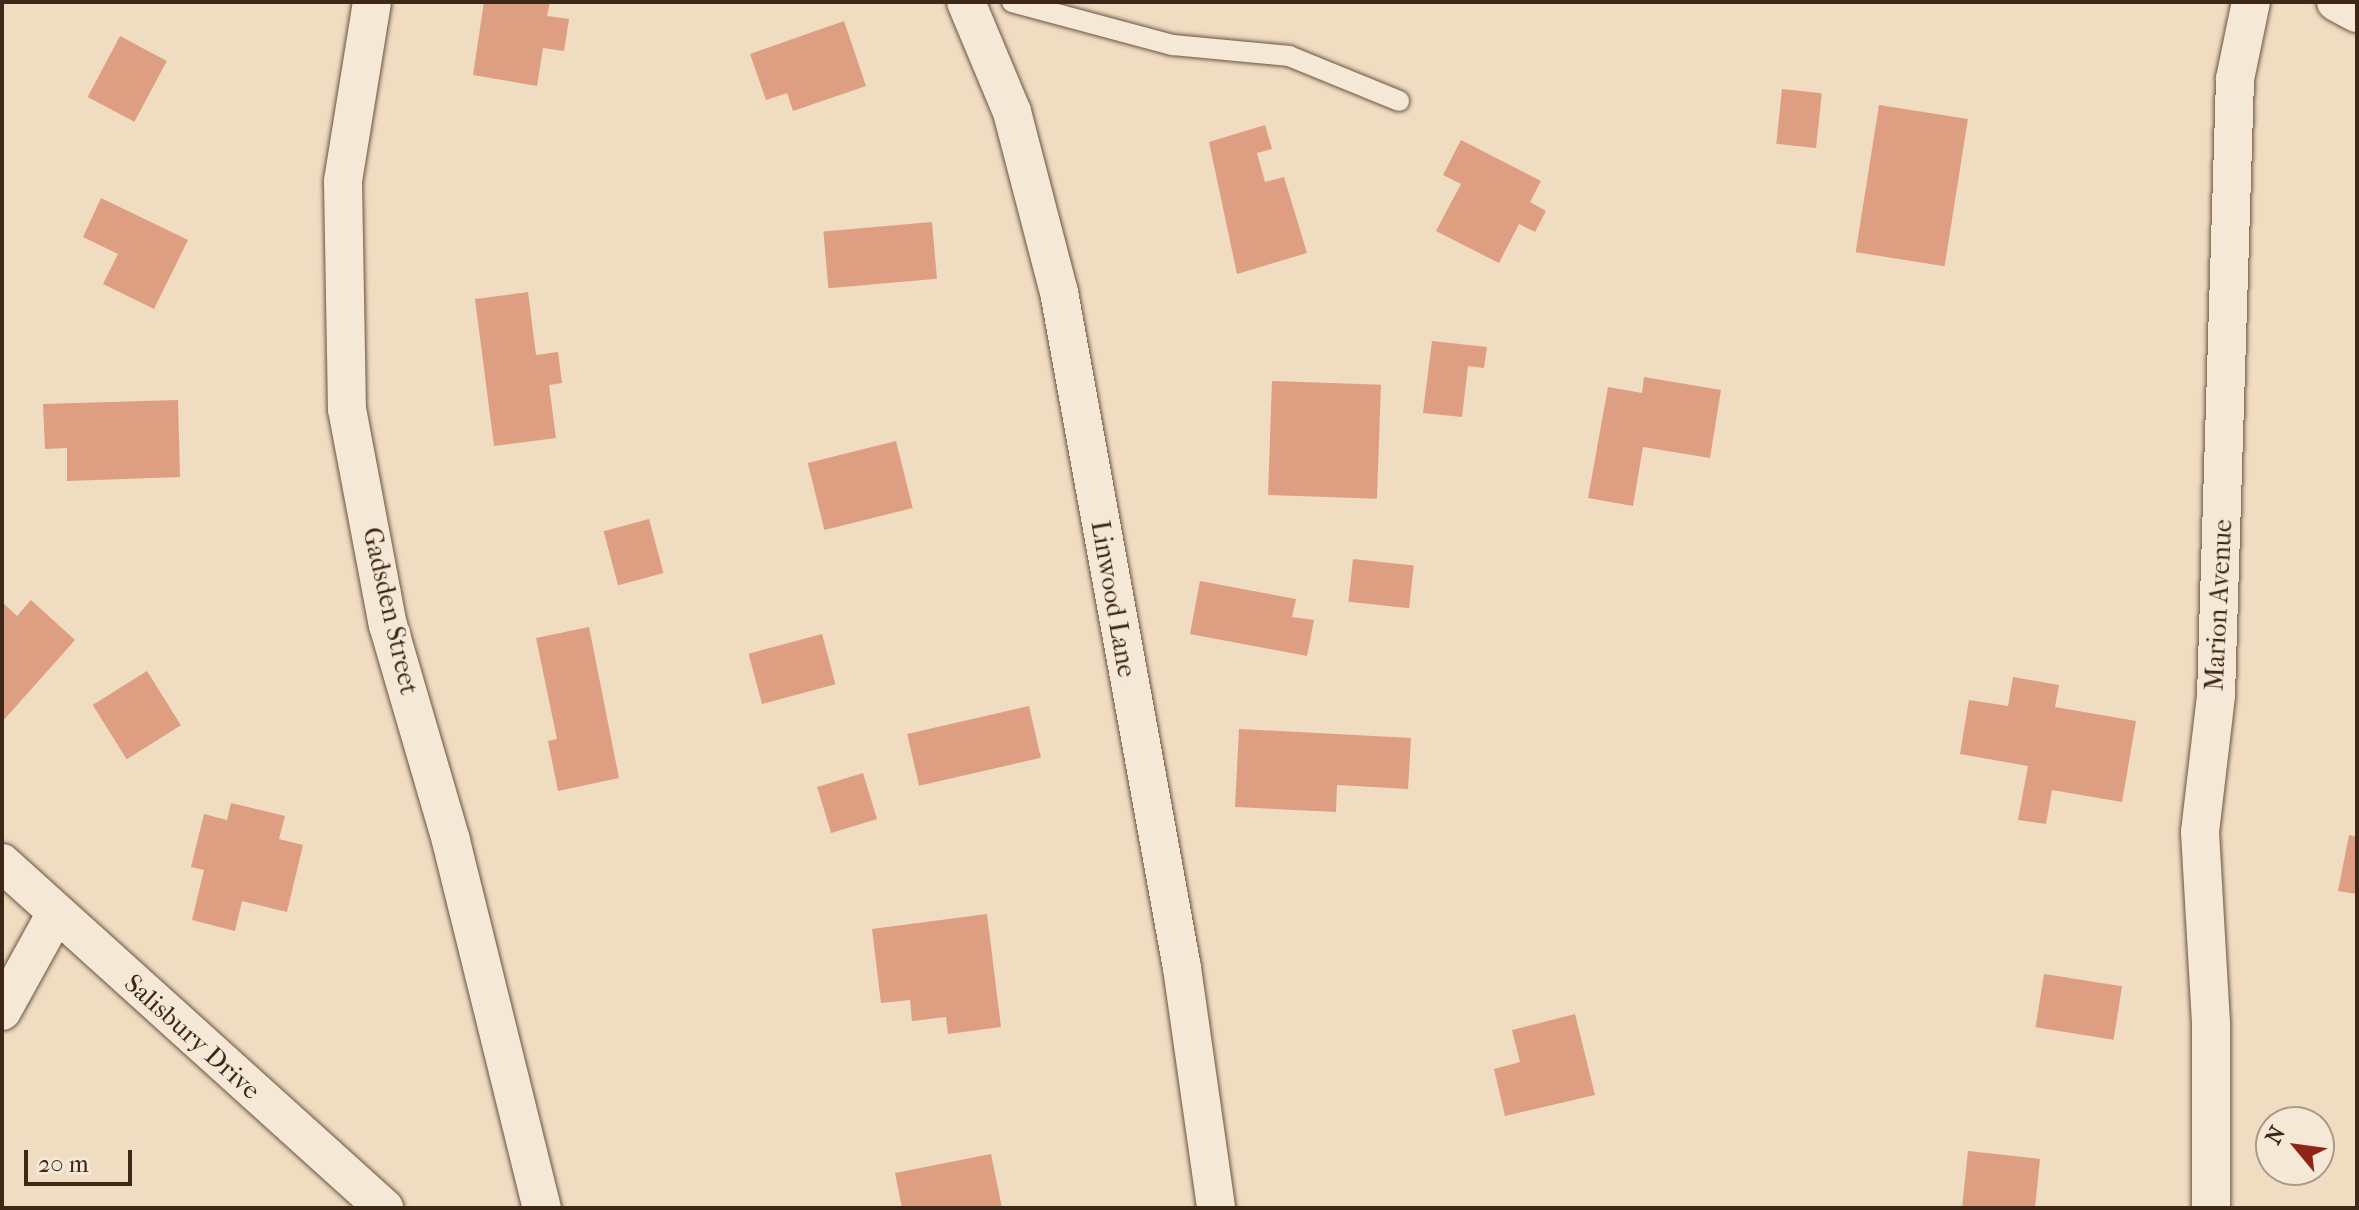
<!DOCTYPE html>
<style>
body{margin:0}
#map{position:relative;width:2359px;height:1210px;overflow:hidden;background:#f0dcc1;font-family:"IM FELL French Canon",serif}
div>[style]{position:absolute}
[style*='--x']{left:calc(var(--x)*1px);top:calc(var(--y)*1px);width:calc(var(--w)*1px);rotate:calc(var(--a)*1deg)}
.building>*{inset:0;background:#de9e81;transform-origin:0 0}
.roads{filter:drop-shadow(0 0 2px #6a5442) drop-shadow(0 0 2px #6a5442)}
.service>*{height:20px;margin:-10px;padding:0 10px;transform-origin:10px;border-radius:10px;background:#f5e8d7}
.minor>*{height:38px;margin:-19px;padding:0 19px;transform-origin:19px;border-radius:19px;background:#f5e8d7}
span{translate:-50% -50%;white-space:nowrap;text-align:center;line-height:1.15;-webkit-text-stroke:8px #f5e8d7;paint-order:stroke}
.street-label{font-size:26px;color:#3d2717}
.frame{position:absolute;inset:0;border:4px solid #3d2717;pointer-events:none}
.north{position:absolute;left:2255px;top:1106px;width:80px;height:80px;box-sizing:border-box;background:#f5e8d7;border:2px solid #ab9b8a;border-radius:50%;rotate:299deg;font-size:22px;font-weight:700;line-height:32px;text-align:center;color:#3d2717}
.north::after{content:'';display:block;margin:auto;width:28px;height:36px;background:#8f2418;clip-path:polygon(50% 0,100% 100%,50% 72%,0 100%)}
.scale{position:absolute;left:24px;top:1150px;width:108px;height:36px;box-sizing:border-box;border:4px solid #3d2717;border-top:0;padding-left:10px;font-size:24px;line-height:28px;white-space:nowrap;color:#3d2717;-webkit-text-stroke:6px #f5e8d7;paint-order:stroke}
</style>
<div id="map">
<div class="building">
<i style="clip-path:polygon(484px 2px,550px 2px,547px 16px,569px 19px,564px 51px,543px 48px,537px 86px,473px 75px)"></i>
<i style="clip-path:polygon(844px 21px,866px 86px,793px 111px,787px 93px,766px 100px,750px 54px)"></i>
<i style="left:120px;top:36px;width:53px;height:69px;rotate:28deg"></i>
<i style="left:1782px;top:89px;width:40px;height:55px;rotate:6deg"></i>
<i style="left:1879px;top:105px;width:90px;height:149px;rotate:9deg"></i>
<i style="clip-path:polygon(1265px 125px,1272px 149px,1257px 153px,1265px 182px,1284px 177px,1307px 253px,1237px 274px,1209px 142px)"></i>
<i style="clip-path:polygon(1461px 140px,1541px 181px,1530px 202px,1546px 211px,1535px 232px,1519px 224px,1499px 263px,1436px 231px,1461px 184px,1443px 175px)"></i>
<i style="clip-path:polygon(101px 198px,188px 240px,154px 309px,103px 284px,118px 254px,83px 237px)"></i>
<i style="left:932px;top:222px;width:57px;height:109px;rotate:85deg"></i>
<i style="clip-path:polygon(528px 292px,536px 355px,558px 352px,562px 383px,549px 385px,556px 438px,494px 446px,475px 299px)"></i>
<i style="clip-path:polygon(1432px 341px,1487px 347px,1484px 368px,1468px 366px,1462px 417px,1423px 413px)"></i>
<i style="clip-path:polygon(1644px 377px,1721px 390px,1710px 458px,1643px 447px,1633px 506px,1588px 498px,1608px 387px,1642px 393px)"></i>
<i style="left:1272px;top:381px;width:109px;height:114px;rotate:2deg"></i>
<i style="clip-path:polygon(178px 400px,180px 477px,67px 481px,67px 448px,45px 449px,43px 404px)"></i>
<i style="left:896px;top:441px;width:69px;height:91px;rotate:76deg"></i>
<i style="left:649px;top:519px;width:56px;height:47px;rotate:75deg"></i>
<i style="left:1353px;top:559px;width:61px;height:43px;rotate:6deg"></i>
<i style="clip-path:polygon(1200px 581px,1296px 599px,1292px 617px,1314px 620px,1307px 656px,1190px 634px)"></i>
<i style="clip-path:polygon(31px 600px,75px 640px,2px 722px,2px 602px,17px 616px)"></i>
<i style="clip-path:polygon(589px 627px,619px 778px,558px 791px,548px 741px,557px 739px,536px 638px)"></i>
<i style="left:822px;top:634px;width:52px;height:76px;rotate:75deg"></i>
<i style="left:147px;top:671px;width:64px;height:64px;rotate:58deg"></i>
<i style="clip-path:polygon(2013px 677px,2059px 685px,2055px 707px,2136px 721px,2122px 802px,2052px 790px,2046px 824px,2018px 820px,2028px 766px,1960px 754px,1969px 700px,2008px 706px)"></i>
<i style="left:1029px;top:706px;width:53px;height:125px;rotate:77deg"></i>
<i style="clip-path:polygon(1239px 729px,1411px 738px,1408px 789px,1337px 785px,1336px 812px,1235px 807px)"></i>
<i style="left:863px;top:773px;width:48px;height:48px;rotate:73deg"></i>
<i style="clip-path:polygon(231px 803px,285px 816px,279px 839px,303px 845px,287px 912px,242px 901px,235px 931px,192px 920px,204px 870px,191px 867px,204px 814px,227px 820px)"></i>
<i style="clip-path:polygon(2349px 835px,2357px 837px,2357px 894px,2338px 891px)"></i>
<i style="clip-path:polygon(987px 914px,1001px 1027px,948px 1034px,946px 1017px,912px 1021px,910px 1000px,881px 1003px,872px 929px)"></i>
<i style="left:2044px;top:974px;width:79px;height:54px;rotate:9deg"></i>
<i style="clip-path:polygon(1575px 1014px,1595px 1095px,1505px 1116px,1494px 1069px,1520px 1062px,1512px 1030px)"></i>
<i style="clip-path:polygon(1968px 1151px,2040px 1159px,2035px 1208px,1962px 1208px)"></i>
<i style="clip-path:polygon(991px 1154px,1002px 1208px,902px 1208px,895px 1173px)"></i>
</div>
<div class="roads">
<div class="service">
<i style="--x:1012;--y:2;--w:167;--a:15"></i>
<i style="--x:1173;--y:45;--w:117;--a:5.4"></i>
<i style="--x:1289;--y:56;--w:119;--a:22.2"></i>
</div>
<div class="minor">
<i style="--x:372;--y:2;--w:182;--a:99.2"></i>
<i style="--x:343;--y:182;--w:227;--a:89"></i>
<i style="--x:347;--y:409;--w:220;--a:79.3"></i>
<i style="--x:388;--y:625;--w:225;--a:73.7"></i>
<i style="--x:451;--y:841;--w:378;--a:76.1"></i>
<i style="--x:966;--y:2;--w:119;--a:67.3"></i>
<i style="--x:1012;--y:112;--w:186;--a:75.4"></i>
<i style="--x:1059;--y:292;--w:687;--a:79.69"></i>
<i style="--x:1182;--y:968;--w:242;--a:81.9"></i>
<i style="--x:2336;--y:2;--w:24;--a:28"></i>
<i style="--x:2;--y:863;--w:515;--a:42.09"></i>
<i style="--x:2;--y:1011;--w:112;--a:-61.1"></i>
<i style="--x:2211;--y:1208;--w:185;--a:-90"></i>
<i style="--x:2211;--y:1023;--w:191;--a:-93.3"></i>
<i style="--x:2200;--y:832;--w:138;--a:-83.3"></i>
<i style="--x:2216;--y:695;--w:616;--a:-88.23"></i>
<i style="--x:2235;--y:79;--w:79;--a:-78.3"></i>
</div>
</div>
<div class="street-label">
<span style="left:1113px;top:599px;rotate:80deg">Linwood Lane</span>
<span style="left:2219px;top:605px;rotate:-87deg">Marion Avenue</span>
<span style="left:390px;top:611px;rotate:77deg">Gadsden Street</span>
<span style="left:192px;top:1037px;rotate:42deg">Salisbury Drive</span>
</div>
<div class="frame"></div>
<div class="north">N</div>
<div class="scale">20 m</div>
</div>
